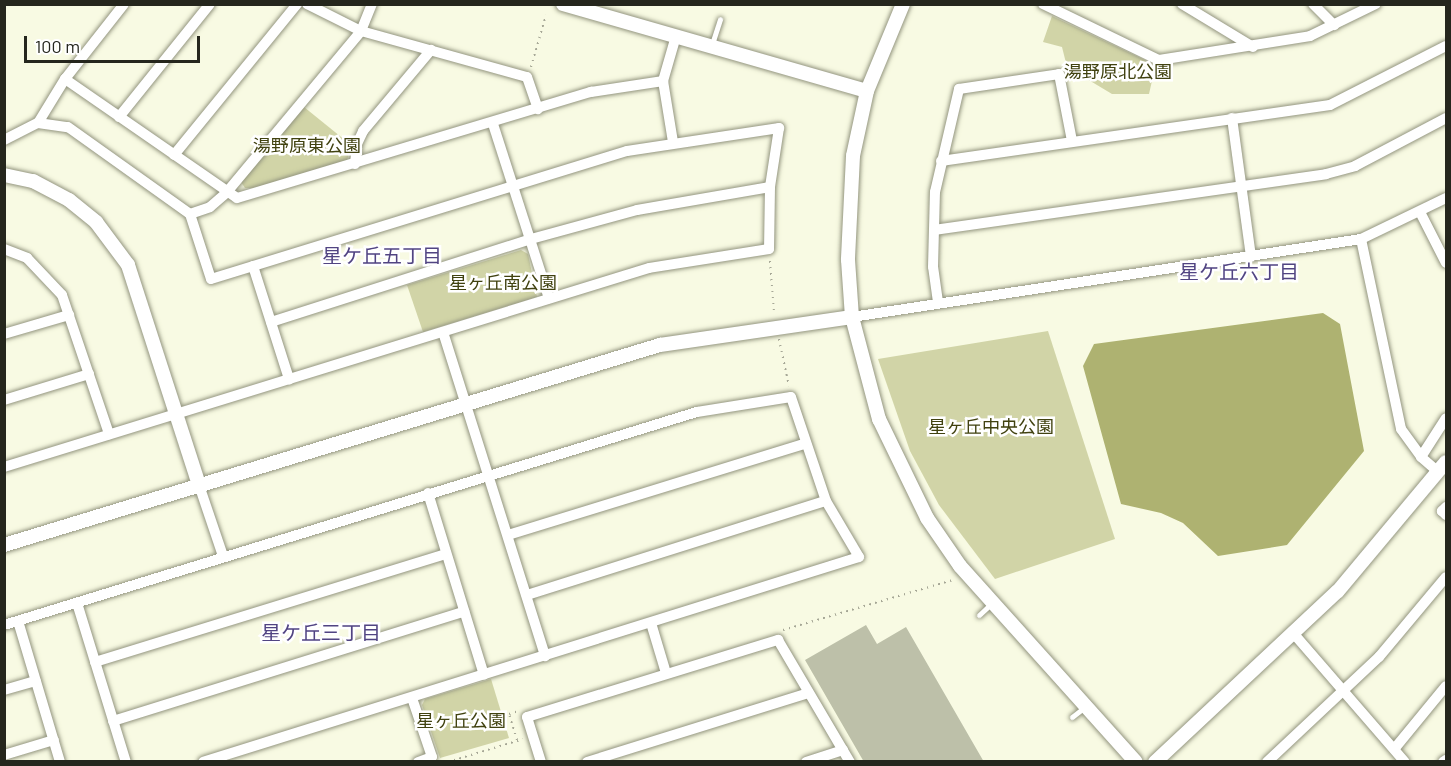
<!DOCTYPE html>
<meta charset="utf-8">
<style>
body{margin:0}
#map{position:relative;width:1451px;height:766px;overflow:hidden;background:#f8fae3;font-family:Barlow,"Noto Sans JP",sans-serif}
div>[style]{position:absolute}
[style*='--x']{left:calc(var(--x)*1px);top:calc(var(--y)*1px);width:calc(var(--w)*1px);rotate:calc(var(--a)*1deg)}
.green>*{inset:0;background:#d1d4a7}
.water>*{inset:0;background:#aeb271}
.building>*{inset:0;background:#bdc0a9}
.path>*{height:2px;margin-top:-1px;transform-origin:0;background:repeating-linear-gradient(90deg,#a6a796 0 1.5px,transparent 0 6px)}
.roads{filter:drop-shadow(0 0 2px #93957f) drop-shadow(0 0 2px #93957f)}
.service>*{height:5px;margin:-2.5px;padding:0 2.5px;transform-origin:2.5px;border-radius:2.5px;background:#fff}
.minor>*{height:10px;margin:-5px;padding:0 5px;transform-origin:5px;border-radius:5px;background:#fff}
.tertiary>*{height:14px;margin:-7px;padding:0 7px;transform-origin:7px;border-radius:7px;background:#fff}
span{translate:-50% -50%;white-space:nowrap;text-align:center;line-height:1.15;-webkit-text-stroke:5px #fff;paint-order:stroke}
.park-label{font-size:18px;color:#414210}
.neighbourhood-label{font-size:20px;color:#514482}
.frame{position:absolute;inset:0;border:6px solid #25261d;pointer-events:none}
.scale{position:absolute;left:24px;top:36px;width:176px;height:27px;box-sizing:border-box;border:3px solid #25261d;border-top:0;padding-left:8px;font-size:18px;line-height:21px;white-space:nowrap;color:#25261d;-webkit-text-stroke:4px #fff;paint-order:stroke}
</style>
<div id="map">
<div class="green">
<i style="clip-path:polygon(1052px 16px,1147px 61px,1144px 68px,1154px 72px,1149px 94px,1112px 94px,1067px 67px,1062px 47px,1043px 42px)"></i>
<i style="clip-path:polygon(304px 107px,351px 145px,347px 161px,256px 188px,245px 188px,241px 182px)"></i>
<i style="clip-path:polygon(521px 250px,528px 254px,537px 297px,423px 332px,407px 285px)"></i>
<i style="clip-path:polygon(1048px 331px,1115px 539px,995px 579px,939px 505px,910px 451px,878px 359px)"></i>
<i style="clip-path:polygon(491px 679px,509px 738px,440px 758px,422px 705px,425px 699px)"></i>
</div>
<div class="water">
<i style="clip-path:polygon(1323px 313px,1340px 324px,1364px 451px,1287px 545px,1218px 556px,1183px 523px,1161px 513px,1121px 504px,1083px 366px,1094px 344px)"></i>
</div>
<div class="building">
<i style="clip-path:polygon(866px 625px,877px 644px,906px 627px,984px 762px,864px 762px,805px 660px)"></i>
</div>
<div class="path">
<i style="--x:531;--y:67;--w:54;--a:-73.9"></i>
<i style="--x:770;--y:261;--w:51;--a:85.5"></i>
<i style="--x:779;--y:339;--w:48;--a:78"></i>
<i style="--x:783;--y:630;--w:177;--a:-16.4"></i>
<i style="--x:517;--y:740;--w:27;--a:-107"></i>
<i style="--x:509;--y:714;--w:10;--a:-17"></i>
<i style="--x:448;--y:762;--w:78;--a:-17"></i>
</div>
<div class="roads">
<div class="service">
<i style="--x:712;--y:44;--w:26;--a:-72"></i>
<i style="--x:979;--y:615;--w:16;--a:-43"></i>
<i style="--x:1072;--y:717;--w:16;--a:-38"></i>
</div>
<div class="minor">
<i style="--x:307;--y:4;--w:60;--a:26.6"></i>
<i style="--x:361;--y:31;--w:172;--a:15.5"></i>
<i style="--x:527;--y:77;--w:34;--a:71"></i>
<i style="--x:1043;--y:4;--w:129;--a:25.8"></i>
<i style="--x:1159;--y:60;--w:153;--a:-9"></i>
<i style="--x:1310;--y:36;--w:73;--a:-25.9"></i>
<i style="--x:1182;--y:4;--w:83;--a:31.2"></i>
<i style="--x:1313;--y:4;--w:30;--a:45"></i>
<i style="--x:65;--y:79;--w:95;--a:-51.8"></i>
<i style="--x:119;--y:117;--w:145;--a:-51.2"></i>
<i style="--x:1232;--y:118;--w:140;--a:82.2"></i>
<i style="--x:38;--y:123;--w:52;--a:-58.5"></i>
<i style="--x:65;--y:79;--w:209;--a:34.7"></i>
<i style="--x:237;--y:198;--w:370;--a:-16.7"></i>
<i style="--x:591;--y:92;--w:73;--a:-8.7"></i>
<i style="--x:493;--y:124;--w:183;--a:72.2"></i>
<i style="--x:4;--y:140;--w:38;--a:-27"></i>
<i style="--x:38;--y:123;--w:30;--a:8"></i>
<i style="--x:68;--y:127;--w:150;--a:35.5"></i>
<i style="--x:190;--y:214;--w:68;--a:72.1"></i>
<i style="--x:211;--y:279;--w:435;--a:-17.1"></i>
<i style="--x:627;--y:151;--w:154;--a:-8.6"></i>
<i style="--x:779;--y:128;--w:60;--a:98.7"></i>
<i style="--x:770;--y:187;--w:62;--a:90.9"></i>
<i style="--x:769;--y:249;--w:121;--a:171"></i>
<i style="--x:649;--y:268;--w:675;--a:162.85"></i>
<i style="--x:673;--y:142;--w:62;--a:-99.3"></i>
<i style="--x:663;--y:81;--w:47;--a:-73.9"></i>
<i style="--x:174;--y:155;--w:195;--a:-50.8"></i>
<i style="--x:941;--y:161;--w:393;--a:-8.2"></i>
<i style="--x:1330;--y:105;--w:130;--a:-27"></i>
<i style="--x:355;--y:164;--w:20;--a:-84"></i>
<i style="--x:357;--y:144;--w:14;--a:-65"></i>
<i style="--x:363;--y:131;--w:106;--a:-50"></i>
<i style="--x:1420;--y:212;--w:57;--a:63"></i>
<i style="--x:190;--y:214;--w:21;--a:-19"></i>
<i style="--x:210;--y:207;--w:23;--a:-41"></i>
<i style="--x:227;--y:192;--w:209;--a:-50.2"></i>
<i style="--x:361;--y:31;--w:29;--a:-68"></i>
<i style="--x:934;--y:230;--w:396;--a:-8.1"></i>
<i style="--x:1326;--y:174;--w:30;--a:-15"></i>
<i style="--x:1355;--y:166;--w:103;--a:-27.8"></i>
<i style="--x:1361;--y:239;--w:194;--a:78.1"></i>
<i style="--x:1401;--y:429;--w:34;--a:54"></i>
<i style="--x:1421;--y:457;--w:23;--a:41"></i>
<i style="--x:4;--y:249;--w:25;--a:21"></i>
<i style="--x:27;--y:258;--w:51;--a:46.6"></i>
<i style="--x:62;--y:295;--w:147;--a:71.3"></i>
<i style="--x:253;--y:266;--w:119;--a:72.3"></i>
<i style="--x:938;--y:302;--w:35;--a:-98"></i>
<i style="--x:933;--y:267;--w:75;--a:-88.5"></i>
<i style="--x:935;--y:192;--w:106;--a:-76.9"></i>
<i style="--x:959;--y:89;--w:101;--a:-8.5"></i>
<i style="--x:1059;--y:74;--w:68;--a:79"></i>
<i style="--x:852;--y:317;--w:515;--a:-8.71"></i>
<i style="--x:1361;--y:239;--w:94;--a:-25.8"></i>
<i style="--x:271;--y:322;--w:273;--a:-17.7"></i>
<i style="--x:531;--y:239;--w:110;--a:-15.3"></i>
<i style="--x:637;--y:210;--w:135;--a:-9.8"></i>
<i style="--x:443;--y:332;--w:340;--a:72.5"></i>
<i style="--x:4;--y:334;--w:68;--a:-16.3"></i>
<i style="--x:4;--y:400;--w:89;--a:-17"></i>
<i style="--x:1421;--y:457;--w:46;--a:-57.3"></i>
<i style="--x:199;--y:485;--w:75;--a:71.3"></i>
<i style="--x:428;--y:493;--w:190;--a:72.9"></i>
<i style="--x:1446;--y:507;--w:6;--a:135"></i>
<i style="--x:1442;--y:511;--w:6;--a:45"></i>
<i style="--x:508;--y:535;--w:310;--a:-17.1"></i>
<i style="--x:527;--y:595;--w:313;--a:-17.5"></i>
<i style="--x:77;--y:603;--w:166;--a:72.9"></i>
<i style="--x:18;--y:621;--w:147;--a:73.4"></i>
<i style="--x:651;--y:623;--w:52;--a:73.3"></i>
<i style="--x:4;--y:625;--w:725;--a:-17.09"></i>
<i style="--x:697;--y:412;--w:95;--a:-9.1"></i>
<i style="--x:791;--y:397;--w:110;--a:71.4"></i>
<i style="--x:826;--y:501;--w:65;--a:59.5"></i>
<i style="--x:859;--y:557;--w:687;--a:162.65"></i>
<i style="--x:1294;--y:634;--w:169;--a:49.1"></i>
<i style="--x:95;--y:662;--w:367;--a:-17.1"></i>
<i style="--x:4;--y:690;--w:33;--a:-16"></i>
<i style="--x:412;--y:698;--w:62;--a:71.3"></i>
<i style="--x:432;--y:757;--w:15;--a:160"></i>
<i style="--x:113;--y:721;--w:368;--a:-17.3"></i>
<i style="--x:1395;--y:748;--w:80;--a:-50.6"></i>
<i style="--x:4;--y:755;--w:52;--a:-16.7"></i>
<i style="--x:541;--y:762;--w:47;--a:-107.3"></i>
<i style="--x:527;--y:717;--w:263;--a:-17.1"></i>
<i style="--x:778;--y:640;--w:142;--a:59.5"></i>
<i style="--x:587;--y:762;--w:232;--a:-17.3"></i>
<i style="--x:806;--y:762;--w:39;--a:-18"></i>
<i style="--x:1267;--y:762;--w:154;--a:-43.2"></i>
<i style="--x:1379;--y:657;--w:104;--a:-50.1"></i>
<i style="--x:1443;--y:762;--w:4;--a:-34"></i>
</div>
<div class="tertiary">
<i style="--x:563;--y:4;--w:316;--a:16"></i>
<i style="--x:903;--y:4;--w:94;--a:112.5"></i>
<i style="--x:867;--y:91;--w:66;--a:102.2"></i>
<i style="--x:853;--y:156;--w:104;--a:92.8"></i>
<i style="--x:848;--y:260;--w:57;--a:86"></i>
<i style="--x:852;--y:317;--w:106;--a:75.2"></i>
<i style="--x:879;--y:419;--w:110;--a:64.1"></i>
<i style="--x:927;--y:518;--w:58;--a:55.5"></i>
<i style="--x:960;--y:566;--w:263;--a:48.1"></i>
<i style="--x:4;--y:175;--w:30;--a:12"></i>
<i style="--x:33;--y:181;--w:41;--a:27.8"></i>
<i style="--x:69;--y:200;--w:35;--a:39"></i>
<i style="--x:96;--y:222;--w:54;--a:53.3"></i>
<i style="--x:128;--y:265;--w:231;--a:72.1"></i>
<i style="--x:4;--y:545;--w:686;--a:-16.96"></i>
<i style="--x:660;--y:345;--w:194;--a:-8.3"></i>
<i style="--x:1155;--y:762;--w:250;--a:-43.1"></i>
<i style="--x:1338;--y:591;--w:168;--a:-50.1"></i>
</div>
</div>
<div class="park-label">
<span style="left:1118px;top:71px">湯野原北公園</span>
<span style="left:307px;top:145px">湯野原東公園</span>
<span style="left:503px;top:282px">星ヶ丘南公園</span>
<span style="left:991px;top:426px">星ヶ丘中央公園</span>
<span style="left:461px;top:720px">星ヶ丘公園</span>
</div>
<div class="neighbourhood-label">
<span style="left:382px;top:255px">星ケ丘五丁目</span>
<span style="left:1239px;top:271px">星ケ丘六丁目</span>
<span style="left:321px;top:632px">星ケ丘三丁目</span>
</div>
<div class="frame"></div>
<div class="scale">100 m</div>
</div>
